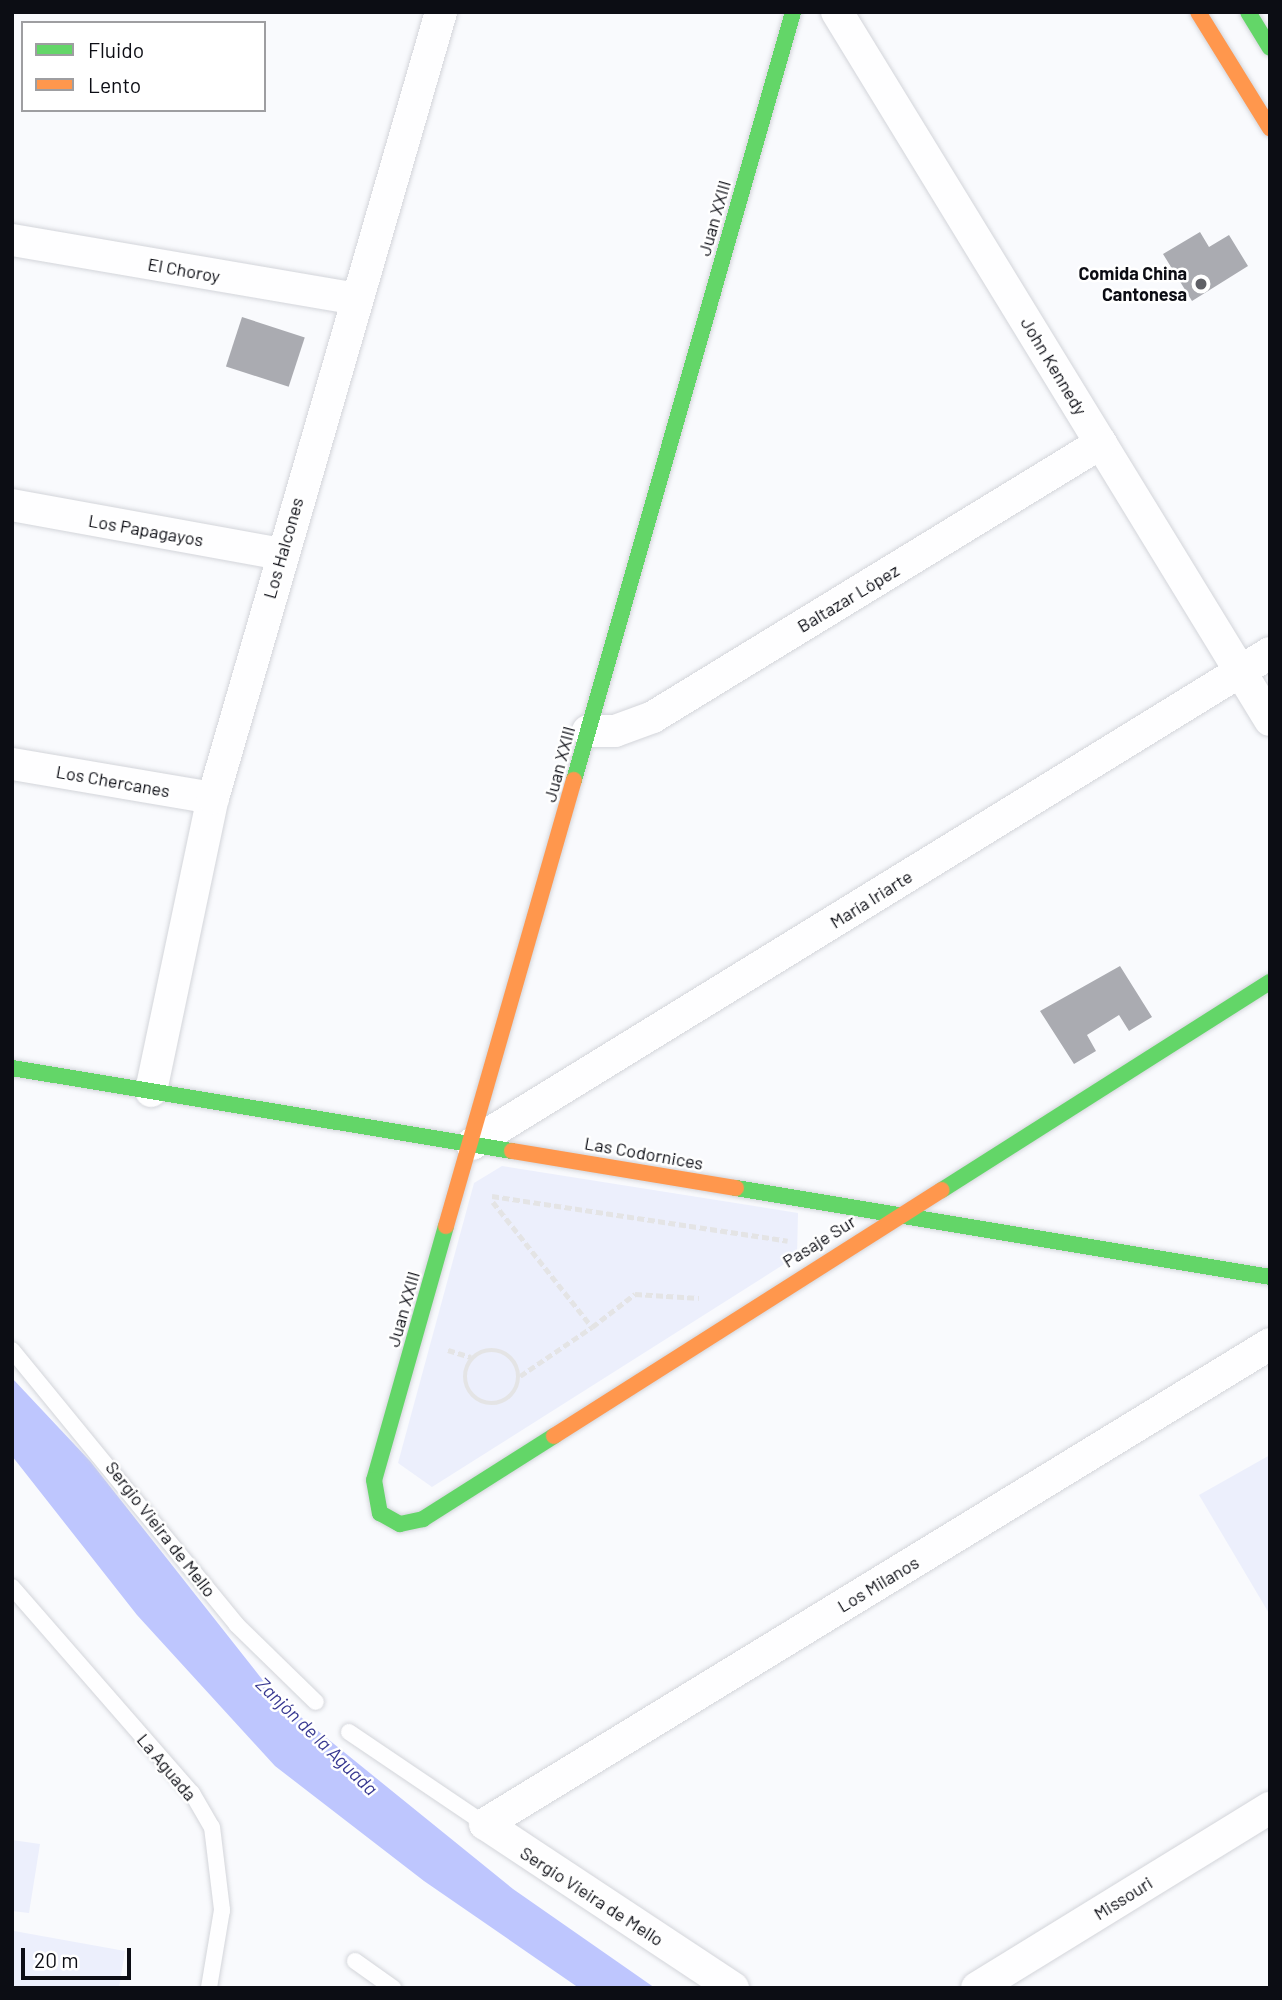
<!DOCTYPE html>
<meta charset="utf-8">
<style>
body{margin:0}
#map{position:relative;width:1282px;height:2000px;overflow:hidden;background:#f9fafd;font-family:Barlow,sans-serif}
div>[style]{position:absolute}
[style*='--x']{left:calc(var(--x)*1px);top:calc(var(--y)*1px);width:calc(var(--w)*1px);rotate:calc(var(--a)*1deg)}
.green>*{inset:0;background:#eceffc}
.water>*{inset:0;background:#bec6fe}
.building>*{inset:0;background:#aaabb1;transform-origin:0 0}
.path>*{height:4.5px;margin-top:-2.25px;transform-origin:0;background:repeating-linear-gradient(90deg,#e4e4e5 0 7px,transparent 0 10.5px)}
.path>.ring{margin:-2.25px;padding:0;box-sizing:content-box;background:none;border:4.5px solid #e4e4e5;border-radius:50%}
.roads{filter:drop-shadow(0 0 2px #d3d5da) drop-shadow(0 0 2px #d3d5da)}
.lane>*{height:16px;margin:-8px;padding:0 8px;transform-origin:8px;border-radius:8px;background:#fefeff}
.street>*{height:32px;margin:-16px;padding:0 16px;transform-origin:16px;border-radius:16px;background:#fefeff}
.fast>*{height:16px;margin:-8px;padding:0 8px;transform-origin:8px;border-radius:8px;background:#63d668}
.slow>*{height:16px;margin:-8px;padding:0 8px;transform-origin:8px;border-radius:8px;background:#ff974d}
.dots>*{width:19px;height:19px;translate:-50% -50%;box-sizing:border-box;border:4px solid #fff;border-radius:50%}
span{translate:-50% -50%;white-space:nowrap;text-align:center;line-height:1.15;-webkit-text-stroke:5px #fff;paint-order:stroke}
.street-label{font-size:18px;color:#0c0d14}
.poi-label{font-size:18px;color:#0c0d14;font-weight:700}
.right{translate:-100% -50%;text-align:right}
.water-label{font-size:19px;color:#383991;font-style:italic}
.frame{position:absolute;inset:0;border:14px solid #0c0d14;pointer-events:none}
.legend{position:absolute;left:21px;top:21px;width:245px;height:91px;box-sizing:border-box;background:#fff;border:2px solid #9e9ea1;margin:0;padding:9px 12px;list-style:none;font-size:21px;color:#0c0d14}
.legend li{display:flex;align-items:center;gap:14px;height:35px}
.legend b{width:35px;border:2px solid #9e9ea1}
.scale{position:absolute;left:21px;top:1948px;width:110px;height:32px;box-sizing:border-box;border:4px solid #0c0d14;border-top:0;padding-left:9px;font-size:21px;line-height:24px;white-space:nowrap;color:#0c0d14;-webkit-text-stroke:5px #fff;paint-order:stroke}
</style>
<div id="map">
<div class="green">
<i style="clip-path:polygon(502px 1166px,798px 1213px,797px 1256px,432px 1487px,398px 1463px,474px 1183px)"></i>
<i style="clip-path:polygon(1270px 1455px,1270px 1615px,1199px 1495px)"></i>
<i style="clip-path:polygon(12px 1840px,40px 1844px,29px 1913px,12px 1911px)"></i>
<i style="clip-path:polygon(14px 1931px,125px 1951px,119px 1988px,12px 1988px)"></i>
</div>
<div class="water">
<i style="clip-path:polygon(12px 1378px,90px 1461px,276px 1697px,513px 1889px,655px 1988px,579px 1988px,424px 1881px,275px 1766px,137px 1615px,12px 1456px)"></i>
</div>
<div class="building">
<i style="clip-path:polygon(1200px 232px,1209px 247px,1229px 235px,1248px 266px,1192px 301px,1163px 254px)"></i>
<i style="left:242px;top:317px;width:66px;height:52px;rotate:18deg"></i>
<i style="clip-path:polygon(1120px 966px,1152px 1017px,1129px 1031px,1119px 1015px,1087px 1035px,1096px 1051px,1074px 1064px,1040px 1011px)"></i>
</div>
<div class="path">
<i style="--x:492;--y:1196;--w:299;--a:8.6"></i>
<i style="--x:493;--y:1202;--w:159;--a:51.6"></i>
<i style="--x:592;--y:1327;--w:54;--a:-37.5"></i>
<i style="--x:635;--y:1294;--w:64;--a:3.6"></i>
<i style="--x:448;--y:1350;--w:24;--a:17"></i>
<i class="ring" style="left:465px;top:1350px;width:49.5px;height:49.5px"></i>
<i style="--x:520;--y:1376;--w:87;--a:-34.2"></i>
</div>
<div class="roads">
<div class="lane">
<i style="--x:12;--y:1350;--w:355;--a:50.7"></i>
<i style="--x:237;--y:1625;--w:110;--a:44.3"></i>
<i style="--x:12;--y:1587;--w:274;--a:48.9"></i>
<i style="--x:192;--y:1793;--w:39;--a:60"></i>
<i style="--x:212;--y:1827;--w:84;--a:83.1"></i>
<i style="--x:222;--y:1910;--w:79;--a:99.5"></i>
<i style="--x:349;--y:1732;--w:164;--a:34.1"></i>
<i style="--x:355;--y:1961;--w:47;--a:35.4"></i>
</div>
<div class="street">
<i style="--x:837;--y:12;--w:830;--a:58.55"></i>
<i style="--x:12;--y:240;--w:349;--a:9.7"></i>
<i style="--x:12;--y:505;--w:273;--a:10.3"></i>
<i style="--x:588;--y:731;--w:27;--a:0"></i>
<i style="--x:615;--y:731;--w:40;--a:-20.2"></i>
<i style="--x:653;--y:717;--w:525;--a:-31.45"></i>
<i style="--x:12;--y:764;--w:204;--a:9.6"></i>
<i style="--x:151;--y:1091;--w:299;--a:-78.1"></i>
<i style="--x:213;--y:798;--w:818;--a:-73.82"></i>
<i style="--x:472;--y:1144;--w:937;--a:-31.6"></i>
<i style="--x:733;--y:1988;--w:297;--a:-146.5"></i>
<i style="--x:485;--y:1824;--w:920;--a:-31.44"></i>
<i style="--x:977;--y:1988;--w:344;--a:-31.6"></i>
</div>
<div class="fast">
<i style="--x:1248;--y:12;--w:42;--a:58.6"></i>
<i style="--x:574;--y:780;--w:799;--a:-74.08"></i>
<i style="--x:12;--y:1068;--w:507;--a:9.43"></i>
<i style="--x:736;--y:1188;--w:541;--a:9.46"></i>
<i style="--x:942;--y:1190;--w:388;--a:-32.4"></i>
<i style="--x:446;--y:1226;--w:264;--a:105.8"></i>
<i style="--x:374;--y:1480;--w:34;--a:80"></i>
<i style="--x:380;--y:1513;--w:23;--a:29"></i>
<i style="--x:400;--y:1524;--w:24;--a:-12"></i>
<i style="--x:423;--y:1519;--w:155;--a:-32.4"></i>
</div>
<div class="slow">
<i style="--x:1198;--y:12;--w:137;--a:58.2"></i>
<i style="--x:512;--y:1151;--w:227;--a:9.4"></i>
<i style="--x:446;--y:1226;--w:464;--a:-74"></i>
<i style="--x:554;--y:1436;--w:459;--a:-32.4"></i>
</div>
</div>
<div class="dots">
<i style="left:1201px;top:284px;background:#5f6066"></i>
</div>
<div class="street-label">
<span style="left:714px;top:218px;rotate:-74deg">Juan XXIII</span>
<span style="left:184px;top:270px;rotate:10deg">El Choroy</span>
<span style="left:1054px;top:366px;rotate:59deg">John Kennedy</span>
<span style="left:146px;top:530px;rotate:10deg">Los Papagayos</span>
<span style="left:283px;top:548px;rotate:-74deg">Los Halcones</span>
<span style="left:848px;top:598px;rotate:-31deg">Baltazar López</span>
<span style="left:559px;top:764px;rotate:-75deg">Juan XXIII</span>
<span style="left:113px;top:781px;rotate:10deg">Los Chercanes</span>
<span style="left:871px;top:899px;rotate:-32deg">María Iriarte</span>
<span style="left:644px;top:1153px;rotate:10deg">Las Codornices</span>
<span style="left:819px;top:1241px;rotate:-32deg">Pasaje Sur</span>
<span style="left:403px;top:1309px;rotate:-74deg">Juan XXIII</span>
<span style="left:161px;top:1529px;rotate:52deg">Sergio Vieira de Mello</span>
<span style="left:878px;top:1584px;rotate:-31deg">Los Milanos</span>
<span style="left:167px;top:1767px;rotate:50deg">La Aguada</span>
<span style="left:592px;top:1896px;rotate:33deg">Sergio Vieira de Mello</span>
<span style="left:1123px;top:1898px;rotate:-32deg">Missouri</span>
</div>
<div class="poi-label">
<span class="right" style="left:1187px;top:284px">Comida China<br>Cantonesa</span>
</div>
<div class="water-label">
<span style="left:317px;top:1736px;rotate:44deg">Zanjón de la Aguada</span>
</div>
<div class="frame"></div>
<ul class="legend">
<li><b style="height:9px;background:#63d668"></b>Fluido</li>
<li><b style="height:9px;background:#ff974d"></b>Lento</li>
</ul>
<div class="scale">20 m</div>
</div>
